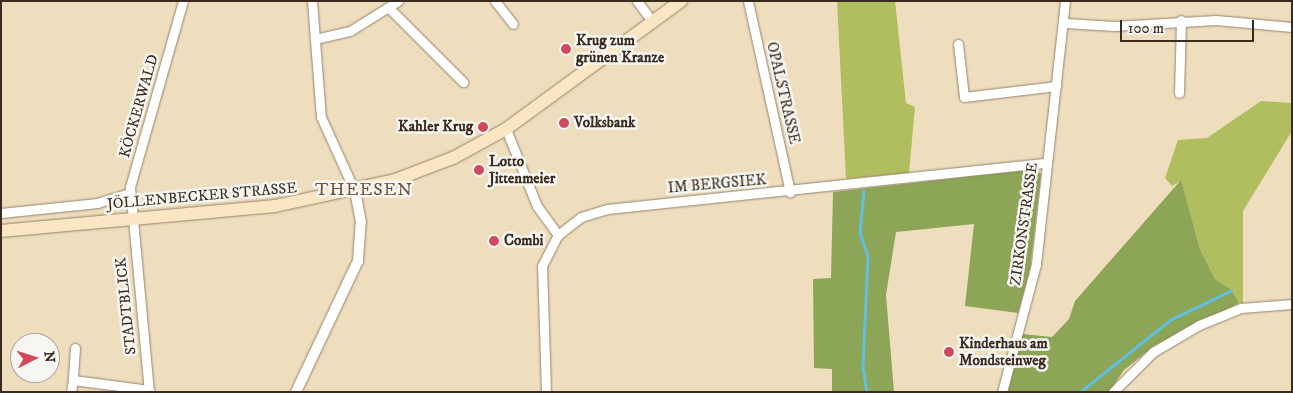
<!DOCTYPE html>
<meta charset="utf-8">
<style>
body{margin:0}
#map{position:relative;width:1293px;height:393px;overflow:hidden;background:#efdebd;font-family:"IM FELL DW Pica",serif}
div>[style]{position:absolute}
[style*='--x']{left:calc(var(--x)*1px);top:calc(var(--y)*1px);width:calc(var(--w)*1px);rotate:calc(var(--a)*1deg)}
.green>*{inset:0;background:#b1be60}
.forest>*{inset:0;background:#8ca556}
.stream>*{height:2.5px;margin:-1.25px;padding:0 1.25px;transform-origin:1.25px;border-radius:1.25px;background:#62bfe0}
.roads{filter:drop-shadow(0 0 1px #95846e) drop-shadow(0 0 1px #95846e)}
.minor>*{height:9px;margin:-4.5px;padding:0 4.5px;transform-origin:4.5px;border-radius:4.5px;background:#fff}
.tertiary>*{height:10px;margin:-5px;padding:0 5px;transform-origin:5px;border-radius:5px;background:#fff}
.secondary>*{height:12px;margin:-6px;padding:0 6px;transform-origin:6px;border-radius:6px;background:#fbe6c4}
.dots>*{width:14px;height:14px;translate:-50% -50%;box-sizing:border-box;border:2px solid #f6f6f2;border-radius:50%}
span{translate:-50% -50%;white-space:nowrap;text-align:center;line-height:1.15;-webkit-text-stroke:5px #f6f6f2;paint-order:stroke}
.poi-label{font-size:15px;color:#3b2a1e;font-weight:700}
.left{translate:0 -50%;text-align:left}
.right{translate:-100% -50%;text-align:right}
.street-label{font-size:15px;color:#3b2a1e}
.quarter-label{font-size:18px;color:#73503c;letter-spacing:1px}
.frame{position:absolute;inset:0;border:2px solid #3b2a1e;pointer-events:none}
.north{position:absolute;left:10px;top:333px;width:50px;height:50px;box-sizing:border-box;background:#f6f6f2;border:1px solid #aba49d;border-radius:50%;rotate:85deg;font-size:14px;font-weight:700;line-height:20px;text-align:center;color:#3b2a1e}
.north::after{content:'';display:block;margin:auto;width:18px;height:22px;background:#d1495b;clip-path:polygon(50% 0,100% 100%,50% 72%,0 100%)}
.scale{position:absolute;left:1120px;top:20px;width:134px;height:22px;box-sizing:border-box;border:2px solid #3b2a1e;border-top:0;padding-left:6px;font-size:15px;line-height:18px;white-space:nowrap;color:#3b2a1e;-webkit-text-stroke:4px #f6f6f2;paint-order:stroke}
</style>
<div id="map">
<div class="green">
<i style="clip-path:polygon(837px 1px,895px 1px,906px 103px,915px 107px,909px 173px,846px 179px)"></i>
<i style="clip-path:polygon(1261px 101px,1292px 103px,1292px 131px,1243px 211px,1243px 303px,1239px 303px,1231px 289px,1215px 279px,1200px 249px,1181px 181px,1172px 186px,1165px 178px,1178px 140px,1207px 138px)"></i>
</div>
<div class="forest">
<i style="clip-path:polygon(1036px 169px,1041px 174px,1030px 270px,1018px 313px,965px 306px,974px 224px,896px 232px,886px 295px,894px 392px,832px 392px,832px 369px,814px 368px,813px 279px,831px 278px,833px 192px)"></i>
<i style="clip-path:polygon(1181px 180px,1200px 249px,1215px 279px,1231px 289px,1239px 303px,1155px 345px,1124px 370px,1109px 392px,1008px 392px,1022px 334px,1052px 337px,1069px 319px,1075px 301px)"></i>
</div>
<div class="stream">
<i style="--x:864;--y:191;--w:42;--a:95.4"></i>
<i style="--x:860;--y:233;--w:24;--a:71"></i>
<i style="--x:868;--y:256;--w:111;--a:92.6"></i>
<i style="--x:863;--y:367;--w:25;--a:81"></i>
<i style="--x:1080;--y:392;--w:115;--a:-38.7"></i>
<i style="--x:1170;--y:320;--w:67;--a:-25.8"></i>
</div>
<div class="roads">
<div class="minor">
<i style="--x:312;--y:1;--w:116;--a:85.6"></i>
<i style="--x:321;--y:117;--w:82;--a:65.6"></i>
<i style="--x:495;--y:1;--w:29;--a:52"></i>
<i style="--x:637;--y:1;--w:26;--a:53"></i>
<i style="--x:748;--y:1;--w:196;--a:77.6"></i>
<i style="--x:389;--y:8;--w:105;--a:45"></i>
<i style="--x:1065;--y:23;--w:49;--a:3.5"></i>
<i style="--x:1114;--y:26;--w:102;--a:-3.4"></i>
<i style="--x:1216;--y:20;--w:76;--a:5.3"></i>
<i style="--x:315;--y:39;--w:36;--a:-13"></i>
<i style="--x:350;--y:31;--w:57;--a:-32"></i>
<i style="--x:958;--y:44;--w:53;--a:83.5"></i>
<i style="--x:964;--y:97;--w:93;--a:-6.8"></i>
<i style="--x:1179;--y:93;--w:73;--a:-88.4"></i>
<i style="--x:506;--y:129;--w:83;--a:68.1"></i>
<i style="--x:537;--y:206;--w:36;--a:54"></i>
<i style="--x:1;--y:213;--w:97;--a:-5.9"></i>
<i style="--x:97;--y:203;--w:34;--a:-17"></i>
<i style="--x:75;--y:348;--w:32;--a:94"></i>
<i style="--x:73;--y:380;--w:77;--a:7.5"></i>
<i style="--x:71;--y:392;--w:12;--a:-81"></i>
<i style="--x:149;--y:392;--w:206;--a:-95.3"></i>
<i style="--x:130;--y:187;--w:193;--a:-74.1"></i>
<i style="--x:546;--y:392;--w:126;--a:-91.8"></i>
<i style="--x:542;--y:266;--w:35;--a:-63"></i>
<i style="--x:558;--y:235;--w:29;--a:-38"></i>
<i style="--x:581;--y:217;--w:27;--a:-17"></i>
<i style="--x:607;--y:209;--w:442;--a:-6"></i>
<i style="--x:1002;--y:392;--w:132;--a:-75.1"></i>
<i style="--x:1036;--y:264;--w:265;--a:-83.7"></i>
<i style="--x:1113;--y:392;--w:57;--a:-45"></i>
<i style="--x:1153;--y:352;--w:53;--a:-30.4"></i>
<i style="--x:1199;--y:325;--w:45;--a:-22"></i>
<i style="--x:1241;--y:308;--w:51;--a:-4.5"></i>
</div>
<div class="tertiary">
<i style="--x:296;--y:392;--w:145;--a:-64.7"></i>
<i style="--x:358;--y:261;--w:39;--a:-86"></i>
<i style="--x:361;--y:222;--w:31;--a:-101"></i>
</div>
<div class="secondary">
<i style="--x:1;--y:231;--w:275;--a:-5.2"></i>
<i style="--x:275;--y:206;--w:123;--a:-12.2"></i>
<i style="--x:395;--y:180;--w:62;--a:-20.8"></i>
<i style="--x:453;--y:158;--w:60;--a:-28.7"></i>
<i style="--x:506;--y:129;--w:217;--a:-36.2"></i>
</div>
</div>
<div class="dots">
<i style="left:566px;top:49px;background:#d1495b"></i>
<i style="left:564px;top:123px;background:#d1495b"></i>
<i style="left:483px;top:127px;background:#d1495b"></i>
<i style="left:479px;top:170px;background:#d1495b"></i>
<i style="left:494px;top:241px;background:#d1495b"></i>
<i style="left:949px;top:352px;background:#d1495b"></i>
</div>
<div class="poi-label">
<span class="left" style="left:576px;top:49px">Krug zum<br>grünen Kranze</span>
<span class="left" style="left:574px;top:123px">Volksbank</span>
<span class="right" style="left:473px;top:127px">Kahler Krug</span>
<span class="left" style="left:489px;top:170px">Lotto<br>Jittenmeier</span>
<span class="left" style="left:504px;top:241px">Combi</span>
<span class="left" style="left:959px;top:352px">Kinderhaus am<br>Mondsteinweg</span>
</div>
<div class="street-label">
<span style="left:783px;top:93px;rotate:77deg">OPALSTRASSE</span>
<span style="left:139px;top:106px;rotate:-74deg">KÖCKERWALD</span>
<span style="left:717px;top:184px;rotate:-5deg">IM BERGSIEK</span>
<span style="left:202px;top:196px;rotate:-5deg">JÖLLENBECKER STRASSE</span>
<span style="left:1024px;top:224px;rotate:-82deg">ZIRKONSTRASSE</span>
<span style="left:126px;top:306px;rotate:-96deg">STADTBLICK</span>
</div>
<div class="quarter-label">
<span style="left:364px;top:190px">THEESEN</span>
</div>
<div class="frame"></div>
<div class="north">N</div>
<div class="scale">100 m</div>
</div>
